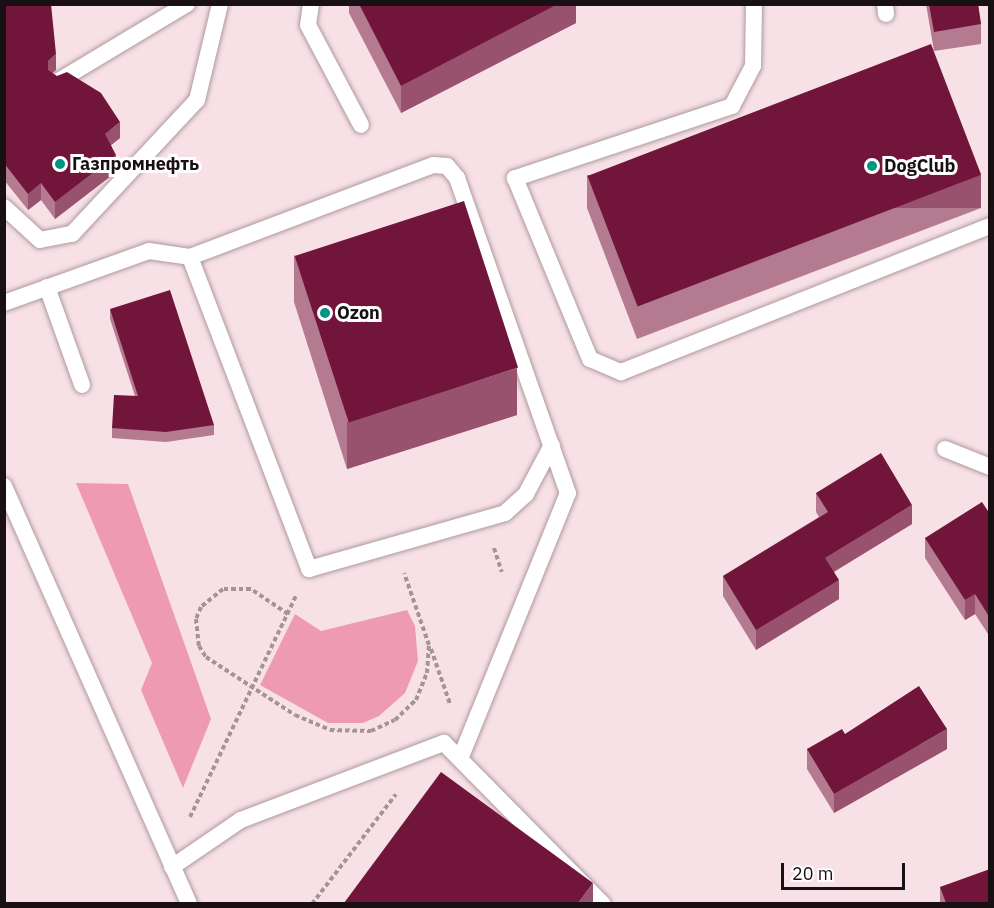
<!DOCTYPE html>
<meta charset="utf-8">
<style>
body{margin:0}
#map{position:relative;width:994px;height:908px;overflow:hidden;background:#f7e1e6;font-family:"IBM Plex Sans",sans-serif}
div>[style]{position:absolute}
[style*='--x']{left:calc(var(--x)*1px);top:calc(var(--y)*1px);width:calc(var(--w)*1px);rotate:calc(var(--a)*1deg)}
.green>*{inset:0;background:#ed9ab2}
.path>*{height:4px;margin-top:-2px;transform-origin:0;background:repeating-linear-gradient(90deg,#a49497 0 4.5px,transparent 0 7.5px)}
.roads{filter:drop-shadow(0 0 2px #ae999e) drop-shadow(0 0 2px #ae999e)}
.service>*{height:16px;margin:-8px;padding:0 8px;transform-origin:8px;border-radius:8px;background:#fff}
.wall>*{inset:0;background:#b47b90}
.shaded-wall>*{inset:0;background:#99526e;transform-origin:0 0}
.building>*{inset:0;background:#71153b;transform-origin:0 0}
.dots>*{width:16px;height:16px;translate:-50% -50%;box-sizing:border-box;border:3px solid #fff;border-radius:50%}
span{translate:-50% -50%;white-space:nowrap;text-align:center;line-height:1.15;-webkit-text-stroke:6px #fff;paint-order:stroke}
.poi-label{font-size:18px;color:#181012;font-weight:700}
.left{translate:0 -50%;text-align:left}
.frame{position:absolute;inset:0;border:6px solid #181012;pointer-events:none}
.scale{position:absolute;left:781px;top:863px;width:124px;height:27px;box-sizing:border-box;border:3px solid #181012;border-top:0;padding-left:8px;font-size:18px;line-height:21px;white-space:nowrap;color:#181012;-webkit-text-stroke:4px #fff;paint-order:stroke}
</style>
<div id="map">
<div class="green">
<i style="clip-path:polygon(76px 483px,128px 484px,211px 719px,183px 788px,141px 690px,152px 663px)"></i>
<i style="clip-path:polygon(407px 610px,415px 626px,418px 661px,405px 693px,379px 716px,363px 723px,328px 723px,260px 685px,295px 614px,321px 631px)"></i>
</div>
<div class="path">
<i style="--x:494;--y:548;--w:25;--a:72"></i>
<i style="--x:288;--y:614;--w:45;--a:-146"></i>
<i style="--x:251;--y:589;--w:28;--a:180"></i>
<i style="--x:223;--y:589;--w:28;--a:141"></i>
<i style="--x:201;--y:607;--w:13;--a:113"></i>
<i style="--x:196;--y:619;--w:27;--a:84"></i>
<i style="--x:199;--y:646;--w:13;--a:58"></i>
<i style="--x:206;--y:657;--w:106;--a:33.1"></i>
<i style="--x:295;--y:715;--w:38;--a:23"></i>
<i style="--x:330;--y:730;--w:41;--a:1.4"></i>
<i style="--x:371;--y:731;--w:26;--a:-25"></i>
<i style="--x:395;--y:720;--w:29;--a:-44"></i>
<i style="--x:416;--y:700;--w:29;--a:-68"></i>
<i style="--x:427;--y:673;--w:28;--a:-86"></i>
<i style="--x:429;--y:645;--w:76;--a:-109.1"></i>
<i style="--x:431;--y:649;--w:58;--a:70.9"></i>
<i style="--x:190;--y:817;--w:247;--a:-64.4"></i>
<i style="--x:312;--y:904;--w:138;--a:-52.6"></i>
</div>
<div class="roads">
<div class="service">
<i style="--x:311;--y:4;--w:21;--a:98"></i>
<i style="--x:308;--y:25;--w:113;--a:62.1"></i>
<i style="--x:754;--y:4;--w:62;--a:90.9"></i>
<i style="--x:753;--y:66;--w:45;--a:117.7"></i>
<i style="--x:732;--y:106;--w:229;--a:161.6"></i>
<i style="--x:515;--y:178;--w:196;--a:67.5"></i>
<i style="--x:590;--y:359;--w:34;--a:23"></i>
<i style="--x:621;--y:372;--w:397;--a:-21.6"></i>
<i style="--x:885;--y:4;--w:10;--a:84"></i>
<i style="--x:57;--y:82;--w:152;--a:-31"></i>
<i style="--x:4;--y:207;--w:49;--a:42.5"></i>
<i style="--x:40;--y:240;--w:33;--a:-11"></i>
<i style="--x:72;--y:234;--w:183;--a:-47"></i>
<i style="--x:197;--y:100;--w:99;--a:-76.5"></i>
<i style="--x:190;--y:257;--w:334;--a:69.1"></i>
<i style="--x:309;--y:569;--w:204;--a:-15.9"></i>
<i style="--x:505;--y:513;--w:28;--a:-42"></i>
<i style="--x:526;--y:494;--w:55;--a:-62"></i>
<i style="--x:47;--y:287;--w:104;--a:70.3"></i>
<i style="--x:4;--y:303;--w:154;--a:-19.7"></i>
<i style="--x:149;--y:251;--w:41;--a:8.3"></i>
<i style="--x:190;--y:257;--w:260;--a:-20.7"></i>
<i style="--x:433;--y:165;--w:14;--a:4"></i>
<i style="--x:447;--y:166;--w:16;--a:50"></i>
<i style="--x:457;--y:178;--w:334;--a:70.6"></i>
<i style="--x:568;--y:493;--w:284;--a:112.1"></i>
<i style="--x:945;--y:449;--w:48;--a:21.8"></i>
<i style="--x:4;--y:486;--w:457;--a:66.1"></i>
<i style="--x:172;--y:867;--w:83;--a:-34.3"></i>
<i style="--x:241;--y:820;--w:217;--a:-20.8"></i>
<i style="--x:444;--y:743;--w:226;--a:45.4"></i>
</div>
</div>
<div class="wall">
<i style="clip-path:polygon(4px 4px,56px 70px,52px 73px,120px 138px,111px 145px,116px 172px,55px 219px,41px 200px,28px 210px,4px 180px)"></i>
<i style="clip-path:polygon(349px 4px,576px 4px,576px 23px,401px 113px,349px 13px)"></i>
<i style="clip-path:polygon(926px 4px,978px 4px,981px 24px,981px 44px,934px 51px)"></i>
<i style="clip-path:polygon(587px 175px,981px 208px,637px 339px,587px 208px)"></i>
<i style="clip-path:polygon(294px 255px,517px 415px,347px 469px,294px 302px)"></i>
<i style="clip-path:polygon(110px 309px,214px 425px,214px 435px,166px 442px,112px 438px,112px 428px,135px 396px,110px 319px)"></i>
<i style="clip-path:polygon(816px 493px,912px 524px,834px 572px,839px 599px,756px 650px,723px 596px,723px 576px,819px 517px,816px 512px)"></i>
<i style="clip-path:polygon(990px 514px,990px 637px,975px 614px,965px 620px,925px 558px,925px 538px)"></i>
<i style="clip-path:polygon(845px 734px,947px 749px,834px 813px,807px 769px,807px 749px)"></i>
<i style="clip-path:polygon(940px 887px,990px 903px,940px 903px)"></i>
</div>
<div class="shaded-wall">
<i style="clip-path:polygon(558px 4px,576px 4px,576px 23px,401px 113px,401px 86px)"></i>
<i style="clip-path:polygon(56px 54px,56px 70px,48px 77px,48px 61px)"></i>
<i style="clip-path:polygon(120px 122px,120px 138px,105px 150px,105px 134px)"></i>
<i style="clip-path:polygon(116px 155px,116px 172px,55px 219px,55px 202px)"></i>
<i style="left:981px;top:175px;width:33px;height:368px;rotate:90deg"></i>
<i style="clip-path:polygon(41px 183px,41px 200px,28px 210px,28px 194px)"></i>
<i style="clip-path:polygon(517px 368px,517px 415px,347px 469px,347px 422px)"></i>
<i style="clip-path:polygon(912px 505px,912px 524px,825px 577px,825px 558px)"></i>
<i style="clip-path:polygon(839px 580px,839px 599px,756px 650px,756px 630px)"></i>
<i style="clip-path:polygon(975px 594px,975px 614px,965px 620px,965px 600px)"></i>
<i style="clip-path:polygon(947px 729px,947px 749px,834px 813px,834px 794px)"></i>
<i style="clip-path:polygon(593px 883px,593px 903px,578px 903px)"></i>
</div>
<div class="building">
<i style="clip-path:polygon(4px 4px,51px 4px,56px 54px,48px 61px,48px 70px,57px 76px,67px 72px,101px 93px,120px 122px,105px 134px,116px 155px,55px 202px,41px 183px,28px 194px,4px 163px)"></i>
<i style="clip-path:polygon(359px 4px,558px 4px,401px 86px)"></i>
<i style="clip-path:polygon(929px 4px,978px 4px,981px 24px,934px 32px)"></i>
<i style="left:931px;top:44px;width:140px;height:368px;rotate:69deg"></i>
<i style="left:464px;top:201px;width:175px;height:178px;rotate:72deg"></i>
<i style="clip-path:polygon(170px 290px,214px 425px,166px 432px,112px 428px,114px 395px,138px 396px,110px 309px)"></i>
<i style="clip-path:polygon(881px 453px,912px 505px,825px 558px,839px 580px,756px 630px,723px 576px,828px 512px,816px 493px)"></i>
<i style="clip-path:polygon(982px 502px,990px 514px,990px 618px,975px 594px,965px 600px,925px 538px)"></i>
<i style="clip-path:polygon(919px 686px,947px 729px,834px 794px,807px 749px,842px 729px,845px 734px)"></i>
<i style="clip-path:polygon(441px 772px,593px 883px,578px 903px,344px 903px)"></i>
<i style="clip-path:polygon(990px 869px,990px 903px,946px 903px,940px 887px)"></i>
</div>
<div class="dots">
<i style="left:60px;top:164px;background:#009484"></i>
<i style="left:872px;top:166px;background:#009484"></i>
<i style="left:325px;top:313px;background:#009484"></i>
</div>
<div class="poi-label">
<span class="left" style="left:72px;top:164px">Газпромнефть</span>
<span class="left" style="left:884px;top:166px">DogClub</span>
<span class="left" style="left:337px;top:313px">Ozon</span>
</div>
<div class="frame"></div>
<div class="scale">20 m</div>
</div>
